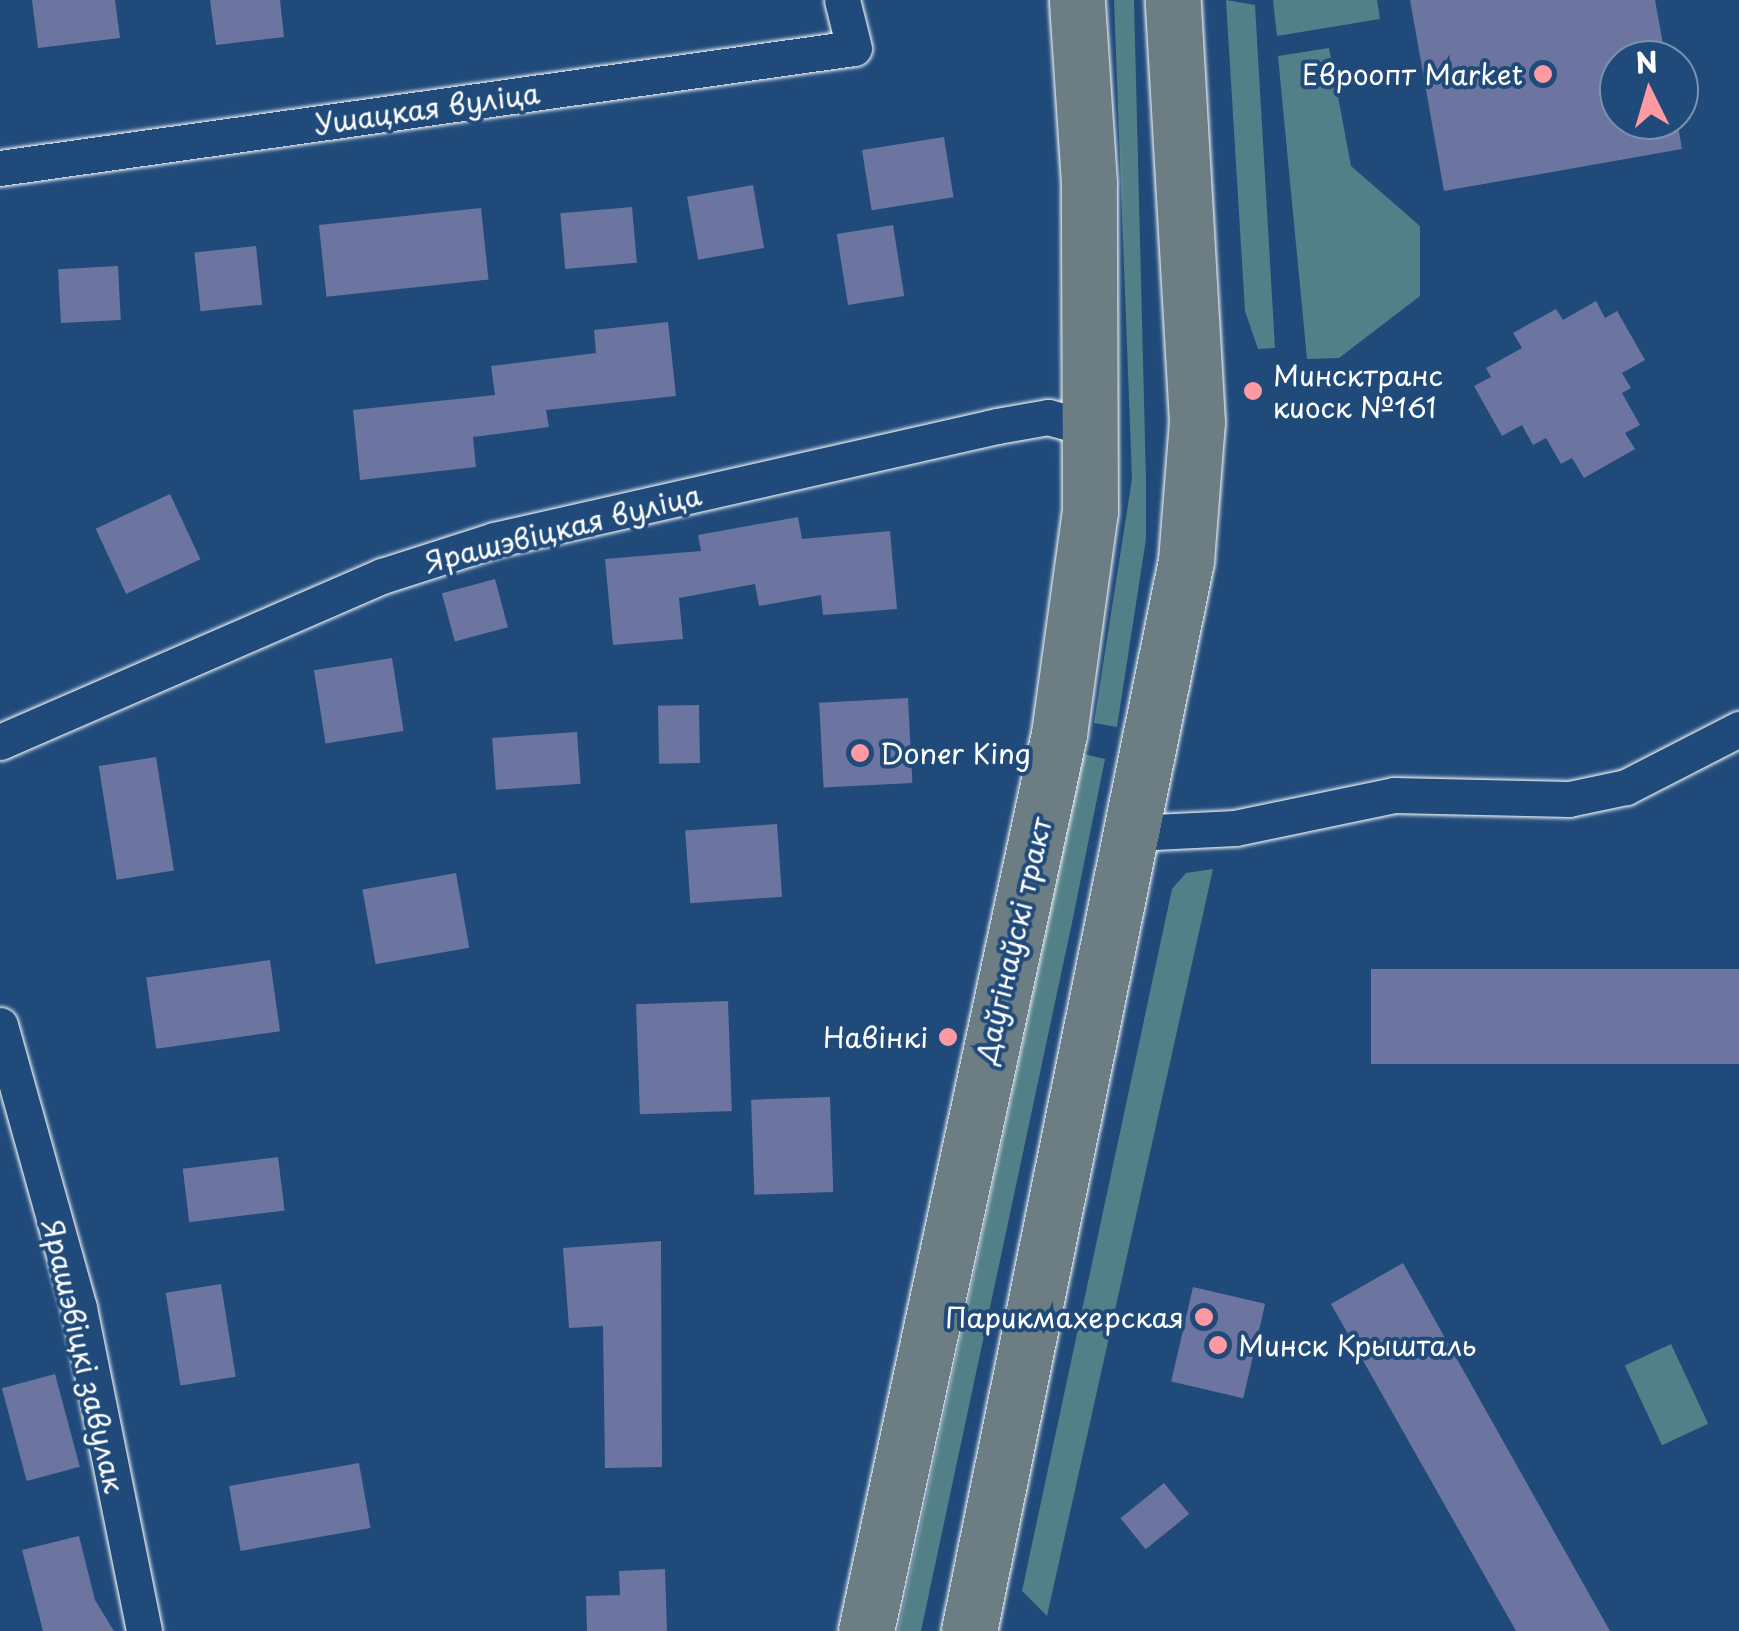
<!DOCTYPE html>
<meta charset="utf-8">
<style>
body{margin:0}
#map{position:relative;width:1739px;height:1631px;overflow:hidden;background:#1f4a7a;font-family:"Playpen Sans",sans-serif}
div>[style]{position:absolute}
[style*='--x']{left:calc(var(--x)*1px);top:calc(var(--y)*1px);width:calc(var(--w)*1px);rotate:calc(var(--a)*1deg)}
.green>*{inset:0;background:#538088;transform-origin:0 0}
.building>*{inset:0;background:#6b75a0;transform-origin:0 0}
.roads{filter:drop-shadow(0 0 2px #fff) drop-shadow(0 0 2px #fff)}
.street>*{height:35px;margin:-17.5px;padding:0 17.5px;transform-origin:17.5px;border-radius:17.5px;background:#1f4a7a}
.primary>*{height:55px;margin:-27.5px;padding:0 27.5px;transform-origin:27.5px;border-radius:27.5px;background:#6c7e84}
.dots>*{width:28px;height:28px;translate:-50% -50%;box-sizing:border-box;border:5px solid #1f4a7a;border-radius:50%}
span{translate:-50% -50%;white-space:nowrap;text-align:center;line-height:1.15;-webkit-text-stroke:8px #1f4a7a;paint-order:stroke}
.poi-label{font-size:28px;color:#fff}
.right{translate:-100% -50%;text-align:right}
.left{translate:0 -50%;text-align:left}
.street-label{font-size:28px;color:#fff}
.north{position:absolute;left:1599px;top:40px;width:100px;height:100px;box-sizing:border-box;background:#1f4a7a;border:2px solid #7992af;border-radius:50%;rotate:355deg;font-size:28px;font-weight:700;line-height:40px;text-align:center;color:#fff}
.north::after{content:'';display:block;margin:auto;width:35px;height:45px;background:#ff9aa2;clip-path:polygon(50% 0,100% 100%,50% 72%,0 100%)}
</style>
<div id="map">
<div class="green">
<i style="clip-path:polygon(1114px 0,1134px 0,1146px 480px,1146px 539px,1117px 727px,1094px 723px,1132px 479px)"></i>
<i style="clip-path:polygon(1226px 0,1255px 5px,1275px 348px,1258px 349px,1245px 311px)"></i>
<i style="clip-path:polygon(1273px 0,1377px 0,1380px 19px,1277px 36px)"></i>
<i style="clip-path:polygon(1329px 48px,1351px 166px,1420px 226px,1420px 296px,1339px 358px,1307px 359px,1278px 56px)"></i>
<i style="clip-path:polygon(1084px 754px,1105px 759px,1073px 918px,921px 1631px,898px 1631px)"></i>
<i style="clip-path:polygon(1213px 869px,1047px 1616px,1022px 1591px,1172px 889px,1186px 873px)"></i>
<i style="left:1671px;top:1344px;width:88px;height:51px;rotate:65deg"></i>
</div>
<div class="building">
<i style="clip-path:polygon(32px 0,115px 0,120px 38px,38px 48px)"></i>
<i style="clip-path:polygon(210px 0,280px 0,284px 37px,216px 45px)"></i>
<i style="clip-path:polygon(1410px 0,1655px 0,1666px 60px,1619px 60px,1619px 120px,1677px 120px,1682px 149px,1444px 191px)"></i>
<i style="left:944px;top:137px;width:61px;height:83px;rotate:81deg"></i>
<i style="left:753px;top:185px;width:64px;height:67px;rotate:80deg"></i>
<i style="left:632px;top:207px;width:56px;height:72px;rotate:85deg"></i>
<i style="left:481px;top:208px;width:72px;height:163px;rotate:84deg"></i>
<i style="left:893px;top:225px;width:72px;height:57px;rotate:81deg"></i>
<i style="left:256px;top:246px;width:59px;height:62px;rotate:84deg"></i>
<i style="left:118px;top:266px;width:54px;height:60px;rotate:87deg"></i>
<i style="clip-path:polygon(1596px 301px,1605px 318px,1617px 311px,1645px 360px,1622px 373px,1631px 388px,1622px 393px,1640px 425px,1625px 433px,1635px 449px,1584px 478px,1572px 458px,1561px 464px,1546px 438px,1533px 445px,1522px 425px,1502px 436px,1474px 386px,1491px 377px,1486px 368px,1522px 348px,1513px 333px,1556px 309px,1563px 320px)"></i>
<i style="clip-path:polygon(668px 322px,676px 396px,546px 410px,549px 427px,473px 437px,476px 467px,360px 480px,353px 410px,495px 395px,491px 366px,596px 353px,594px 330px)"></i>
<i style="left:170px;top:494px;width:72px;height:82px;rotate:65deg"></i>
<i style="clip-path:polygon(798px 517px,802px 539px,890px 531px,897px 609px,823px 615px,821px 595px,759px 606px,755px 584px,679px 598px,683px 639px,613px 645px,605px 559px,701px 551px,698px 535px)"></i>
<i style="left:495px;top:579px;width:50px;height:55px;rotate:75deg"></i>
<i style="left:392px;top:658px;width:74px;height:79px;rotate:81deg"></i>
<i style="left:908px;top:698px;width:85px;height:89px;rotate:87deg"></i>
<i style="left:699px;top:705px;width:58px;height:41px;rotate:89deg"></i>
<i style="left:577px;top:732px;width:52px;height:85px;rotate:86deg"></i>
<i style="left:156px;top:757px;width:115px;height:58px;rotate:81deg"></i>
<i style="left:777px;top:824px;width:73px;height:92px;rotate:86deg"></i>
<i style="left:456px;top:873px;width:76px;height:95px;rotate:80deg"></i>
<i style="left:270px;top:960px;width:72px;height:125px;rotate:82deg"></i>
<i style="left:1739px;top:969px;width:95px;height:368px;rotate:90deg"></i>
<i style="left:728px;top:1001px;width:110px;height:92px;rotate:88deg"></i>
<i style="left:830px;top:1097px;width:95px;height:79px;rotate:88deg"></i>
<i style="left:278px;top:1157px;width:54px;height:96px;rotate:83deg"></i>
<i style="clip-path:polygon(661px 1241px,662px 1467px,605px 1468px,603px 1326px,569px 1328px,563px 1248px)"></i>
<i style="clip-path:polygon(1403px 1263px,1431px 1313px,1610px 1631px,1516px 1631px,1331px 1304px)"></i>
<i style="left:221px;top:1284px;width:94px;height:56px;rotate:81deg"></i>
<i style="left:1193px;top:1287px;width:74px;height:97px;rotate:13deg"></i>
<i style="left:55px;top:1374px;width:96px;height:55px;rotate:75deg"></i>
<i style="left:359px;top:1463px;width:66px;height:132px;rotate:80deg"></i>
<i style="left:1164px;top:1483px;width:40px;height:56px;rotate:51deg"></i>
<i style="clip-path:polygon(79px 1536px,95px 1600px,114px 1631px,43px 1631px,22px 1550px)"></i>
<i style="clip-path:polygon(665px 1569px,667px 1631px,587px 1631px,586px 1596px,620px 1595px,619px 1571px)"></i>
</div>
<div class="roads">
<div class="street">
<i style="--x:0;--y:168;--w:862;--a:-8"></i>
<i style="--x:854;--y:48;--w:49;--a:-104"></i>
<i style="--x:0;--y:742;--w:417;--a:-23.5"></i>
<i style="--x:382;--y:576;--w:118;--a:-17.8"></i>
<i style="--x:494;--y:540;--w:516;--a:-12.77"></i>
<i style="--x:997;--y:426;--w:52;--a:-10"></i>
<i style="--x:1048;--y:417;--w:46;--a:15.3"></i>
<i style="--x:1134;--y:833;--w:101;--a:-2.8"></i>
<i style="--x:1235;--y:828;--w:162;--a:-11.7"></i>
<i style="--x:1394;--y:795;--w:175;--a:1.3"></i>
<i style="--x:1569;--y:799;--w:58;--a:-11.9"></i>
<i style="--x:1626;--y:787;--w:127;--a:-27.2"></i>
<i style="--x:0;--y:1025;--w:294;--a:74.4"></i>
<i style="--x:79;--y:1308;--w:329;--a:78.6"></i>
</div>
<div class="primary">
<i style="--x:866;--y:1631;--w:918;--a:-77.86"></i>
<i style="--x:1059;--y:734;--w:225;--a:-82.1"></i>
<i style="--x:1090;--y:511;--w:328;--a:-90.2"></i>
<i style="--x:1089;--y:183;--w:183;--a:-93.8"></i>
<i style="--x:969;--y:1631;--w:1092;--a:-78.54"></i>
<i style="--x:1186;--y:561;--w:139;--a:-85.5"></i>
<i style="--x:1197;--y:422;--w:423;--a:-93.3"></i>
</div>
</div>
<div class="dots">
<i style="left:1543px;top:74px;background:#ff9aa2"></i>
<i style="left:1253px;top:391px;background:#ff9aa2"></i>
<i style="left:860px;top:753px;background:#ff9aa2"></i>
<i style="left:948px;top:1037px;background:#ff9aa2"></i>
<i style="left:1204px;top:1317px;background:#ff9aa2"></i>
<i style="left:1218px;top:1345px;background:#ff9aa2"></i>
</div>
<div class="poi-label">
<span class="right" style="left:1523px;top:74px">Евроопт Market</span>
<span class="left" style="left:1273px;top:391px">Минсктранс<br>киоск №161</span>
<span class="left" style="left:880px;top:753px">Doner King</span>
<span class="right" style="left:928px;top:1037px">Навінкі</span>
<span class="right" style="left:1184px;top:1317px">Парикмахерская</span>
<span class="left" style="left:1238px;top:1345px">Минск Крышталь</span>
</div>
<div class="street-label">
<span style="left:427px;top:108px;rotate:-8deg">Ушацкая вуліца</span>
<span style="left:563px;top:528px;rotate:-14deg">Ярашэвіцкая вуліца</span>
<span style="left:1013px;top:940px;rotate:-77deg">Даўгінаўскі тракт</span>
<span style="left:84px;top:1356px;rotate:77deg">Ярашэвіцкі завулак</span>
</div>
<div class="north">N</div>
</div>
